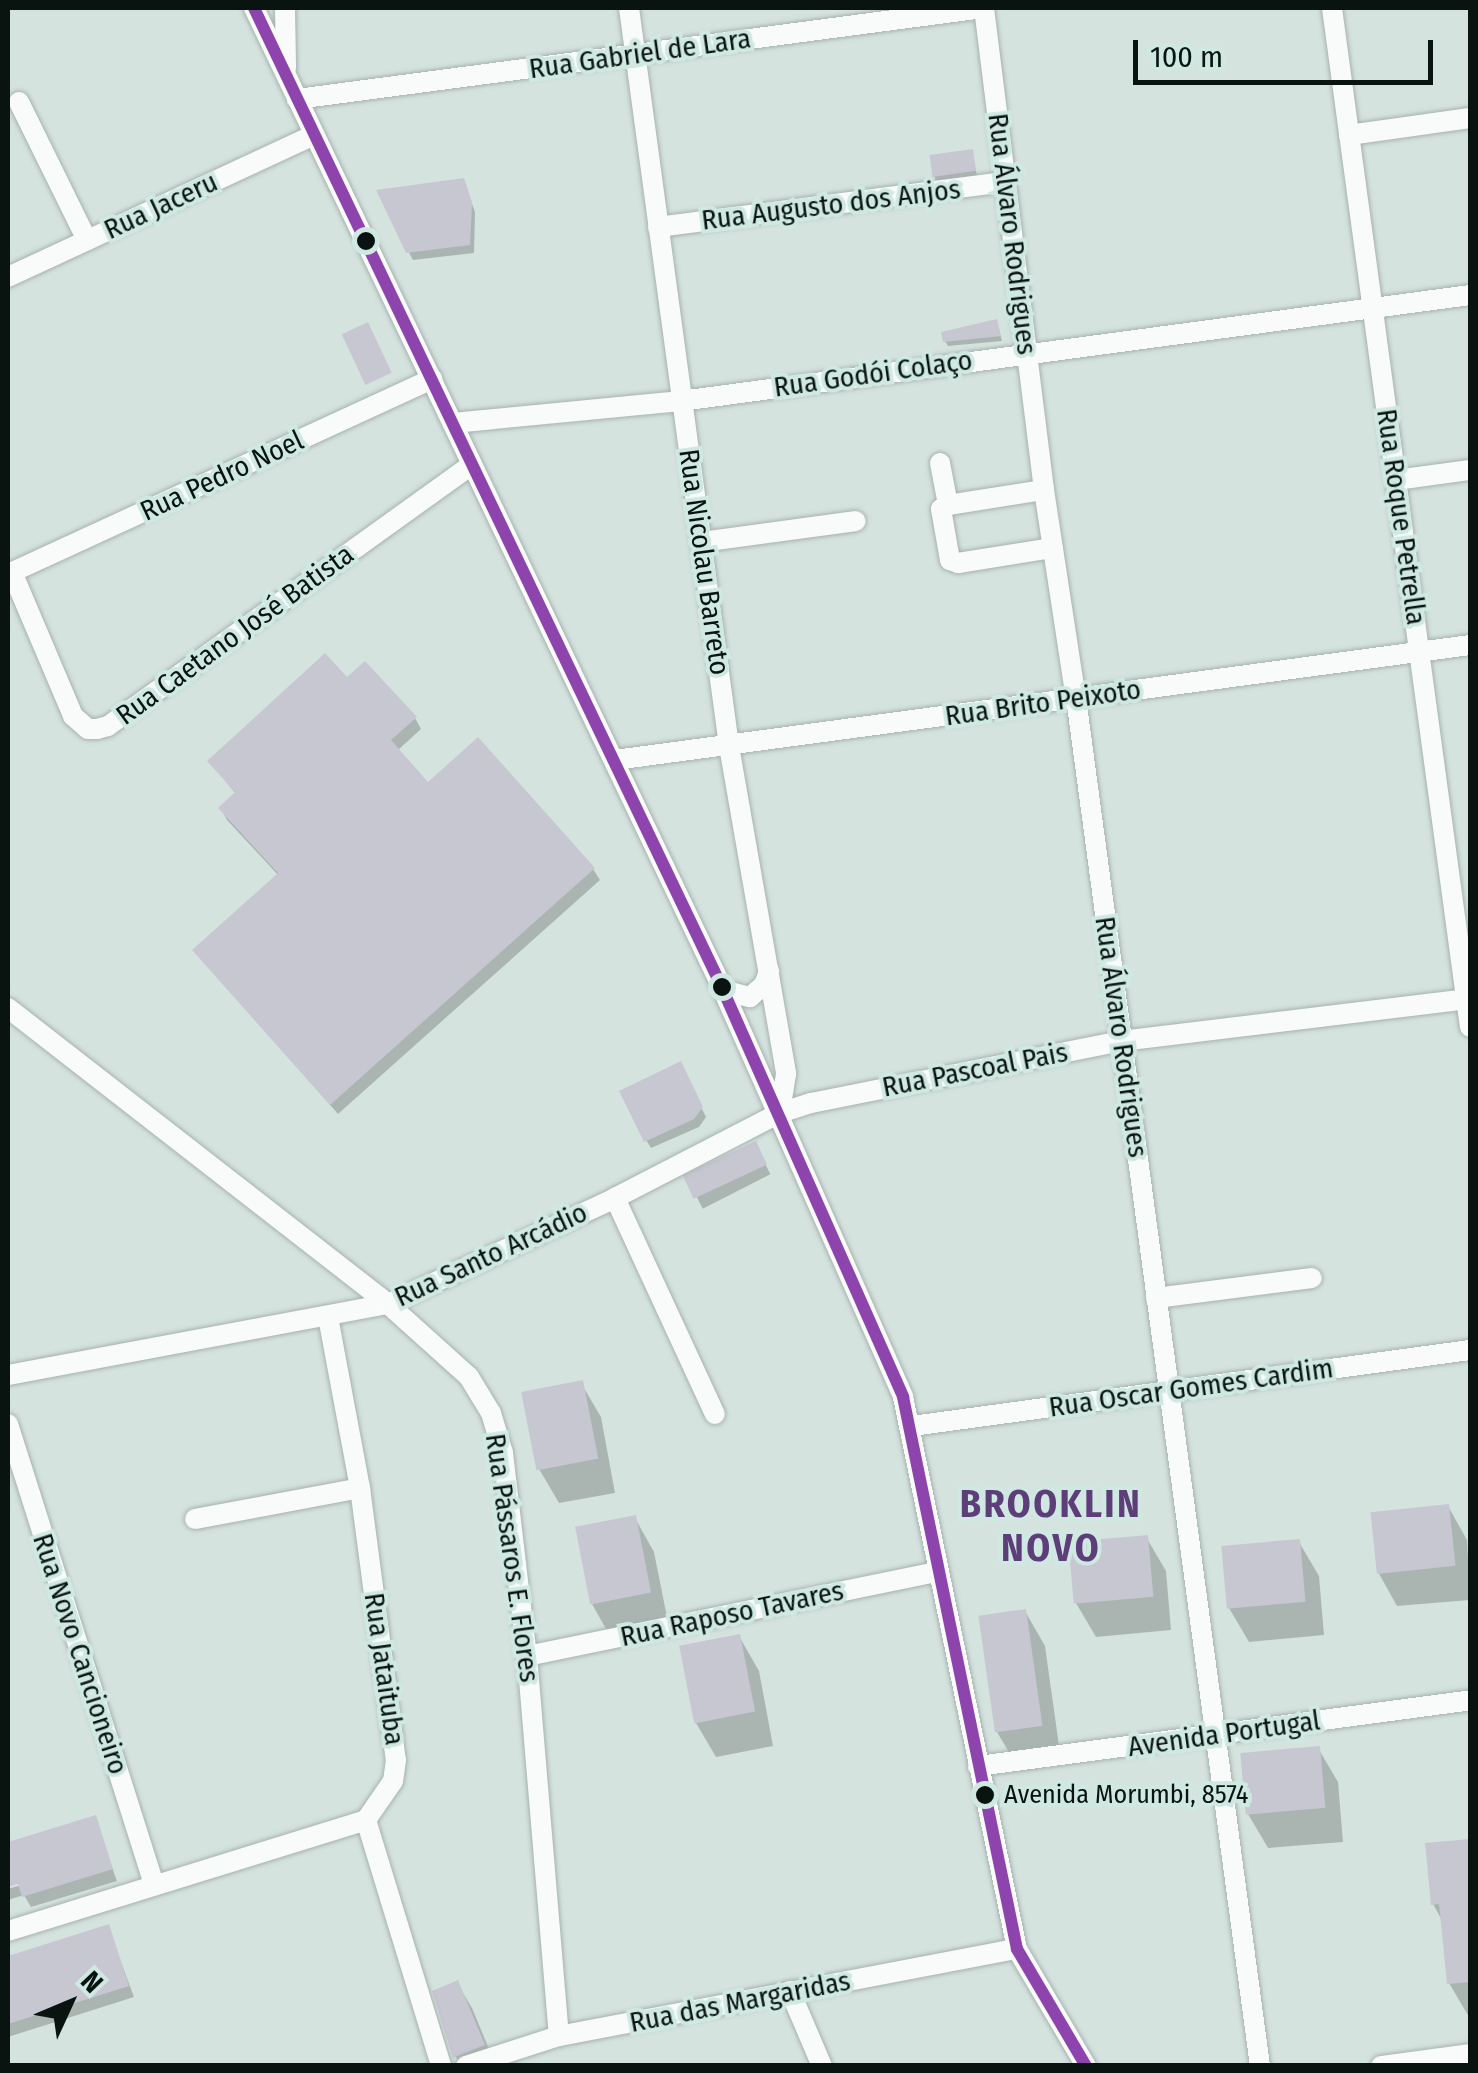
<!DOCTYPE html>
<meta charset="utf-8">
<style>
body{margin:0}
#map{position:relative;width:1478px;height:2073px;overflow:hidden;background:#d5e3df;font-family:"Fira Sans Condensed",sans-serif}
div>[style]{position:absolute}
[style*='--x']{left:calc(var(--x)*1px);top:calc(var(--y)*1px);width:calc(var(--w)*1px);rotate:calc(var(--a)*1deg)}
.shadow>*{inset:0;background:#0003;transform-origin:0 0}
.building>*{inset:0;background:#c7c7d2;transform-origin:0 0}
.roads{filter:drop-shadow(0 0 2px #a7b2af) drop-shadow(0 0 2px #a7b2af)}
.minor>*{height:20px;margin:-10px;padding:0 10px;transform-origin:10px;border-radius:10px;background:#f9fbfa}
.bus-1>*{height:12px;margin:-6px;padding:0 6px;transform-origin:6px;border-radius:6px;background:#8e44ad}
.dots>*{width:28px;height:28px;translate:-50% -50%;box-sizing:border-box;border:5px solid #cfe9e2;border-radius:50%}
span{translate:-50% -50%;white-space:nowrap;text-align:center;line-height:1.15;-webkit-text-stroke:8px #cfe9e2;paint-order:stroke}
.bus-label{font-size:26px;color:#091310}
.left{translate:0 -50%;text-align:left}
.street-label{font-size:28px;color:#091310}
.district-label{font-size:38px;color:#5d3e79;font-weight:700;letter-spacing:2.5px}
.frame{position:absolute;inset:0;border:10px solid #091310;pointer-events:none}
.north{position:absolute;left:20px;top:1953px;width:100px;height:100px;-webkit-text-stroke:8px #cfe9e2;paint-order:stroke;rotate:46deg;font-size:28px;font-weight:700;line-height:40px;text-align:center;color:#091310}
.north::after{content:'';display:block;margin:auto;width:35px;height:45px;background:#091310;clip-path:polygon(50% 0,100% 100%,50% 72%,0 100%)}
.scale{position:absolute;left:1133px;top:40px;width:300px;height:45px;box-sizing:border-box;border:5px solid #091310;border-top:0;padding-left:12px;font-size:30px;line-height:35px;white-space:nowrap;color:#091310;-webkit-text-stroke:8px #cfe9e2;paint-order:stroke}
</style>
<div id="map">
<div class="shadow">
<i style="clip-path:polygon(972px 152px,977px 176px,937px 181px,934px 176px)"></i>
<i style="clip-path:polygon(467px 190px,475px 212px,474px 253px,413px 260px,408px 251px)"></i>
<i style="clip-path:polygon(998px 326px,1002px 341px,948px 346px,945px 341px)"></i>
<i style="clip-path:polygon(347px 680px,415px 718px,421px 729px,397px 751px,428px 786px,593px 869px,600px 880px,338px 1114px,195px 951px,279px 876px,227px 820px,221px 808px,236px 794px,210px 762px)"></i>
<i style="clip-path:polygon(684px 1073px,706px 1117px,699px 1127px,651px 1148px,646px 1140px)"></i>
<i style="left:755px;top:1144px;width:34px;height:76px;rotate:63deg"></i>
<i style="clip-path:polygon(581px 1383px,601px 1417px,615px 1493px,559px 1503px,539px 1469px)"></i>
<i style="clip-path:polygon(1448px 1506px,1467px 1540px,1470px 1600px,1397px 1606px,1378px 1572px)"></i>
<i style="clip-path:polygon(635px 1518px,654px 1552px,669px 1627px,611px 1638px,592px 1604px)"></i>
<i style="clip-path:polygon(1146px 1537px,1166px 1571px,1171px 1630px,1096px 1637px,1076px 1603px)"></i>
<i style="clip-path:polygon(1299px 1542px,1319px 1576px,1324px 1635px,1249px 1642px,1229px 1608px)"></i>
<i style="clip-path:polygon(1025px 1611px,1045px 1646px,1061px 1760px,1017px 1766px,997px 1732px)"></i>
<i style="clip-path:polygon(739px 1636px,759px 1671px,773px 1746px,716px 1757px,696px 1723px)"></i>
<i style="clip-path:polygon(1318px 1748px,1338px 1782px,1343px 1842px,1268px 1848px,1248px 1814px)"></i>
<i style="clip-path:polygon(94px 1818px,117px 1881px,31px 1907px,24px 1895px,8px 1900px,8px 1889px,31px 1882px,29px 1877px,8px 1884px,8px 1860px)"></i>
<i style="clip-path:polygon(1470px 1841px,1470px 2017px,1469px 2017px,1449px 1983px,1443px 1922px,1433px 1904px,1428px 1845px)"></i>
<i style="clip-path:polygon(108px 1927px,134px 1997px,8px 2037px,8px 1959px)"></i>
<i style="clip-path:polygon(457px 1983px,472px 2008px,496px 2066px,461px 2066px,456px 2057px)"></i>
</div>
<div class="building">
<i style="left:973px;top:149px;width:22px;height:44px;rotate:82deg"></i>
<i style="clip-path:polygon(464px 178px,472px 202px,470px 245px,406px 253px,376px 190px)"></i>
<i style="clip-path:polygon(997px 319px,1001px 336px,943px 342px,941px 332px)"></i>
<i style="left:368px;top:322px;width:56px;height:29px;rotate:65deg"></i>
<i style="clip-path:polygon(325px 653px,347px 677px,365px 661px,417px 717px,391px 740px,428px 782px,478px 737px,595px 868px,330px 1105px,192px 950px,278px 873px,218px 808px,235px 792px,207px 761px)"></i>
<i style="clip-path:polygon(681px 1061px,703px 1107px,694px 1119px,644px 1142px,619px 1091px)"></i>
<i style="left:756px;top:1141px;width:26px;height:81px;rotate:65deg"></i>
<i style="left:583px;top:1380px;width:80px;height:63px;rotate:79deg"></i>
<i style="left:1449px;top:1504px;width:62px;height:79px;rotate:84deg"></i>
<i style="left:636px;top:1515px;width:79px;height:62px;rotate:79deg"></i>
<i style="left:1148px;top:1535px;width:62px;height:80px;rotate:85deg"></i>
<i style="left:1300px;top:1539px;width:63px;height:79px;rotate:85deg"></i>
<i style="left:1026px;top:1609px;width:118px;height:48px;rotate:82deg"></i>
<i style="left:740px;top:1634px;width:79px;height:62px;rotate:79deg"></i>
<i style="left:1320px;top:1746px;width:62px;height:80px;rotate:85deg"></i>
<i style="clip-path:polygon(96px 1815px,113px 1869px,22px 1897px,18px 1884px,8px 1887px,8px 1842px)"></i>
<i style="clip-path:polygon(1470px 1839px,1470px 1982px,1447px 1984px,1439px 1904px,1431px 1905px,1425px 1843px)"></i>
<i style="clip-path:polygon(109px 1924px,129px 1986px,8px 2024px,8px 1956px)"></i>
<i style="clip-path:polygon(458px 1980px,485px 2045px,453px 2058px,432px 1991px)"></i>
</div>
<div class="roads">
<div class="minor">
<i style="--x:254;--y:8;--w:1078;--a:64.46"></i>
<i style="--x:719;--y:981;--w:455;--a:66.1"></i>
<i style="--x:903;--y:1397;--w:564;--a:78.33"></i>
<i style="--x:1017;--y:1949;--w:136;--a:59.5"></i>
<i style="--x:285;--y:8;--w:60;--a:89"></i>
<i style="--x:629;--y:8;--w:745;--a:82.28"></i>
<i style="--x:729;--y:746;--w:333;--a:80.1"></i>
<i style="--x:786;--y:1074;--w:39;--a:99"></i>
<i style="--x:984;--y:8;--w:486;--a:82.9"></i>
<i style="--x:1044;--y:490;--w:210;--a:81.3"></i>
<i style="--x:1076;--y:698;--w:1380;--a:82.34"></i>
<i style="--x:1332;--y:8;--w:1028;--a:82.29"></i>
<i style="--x:297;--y:99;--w:693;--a:-7.55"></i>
<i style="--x:19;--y:102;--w:154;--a:63.8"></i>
<i style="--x:1349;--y:135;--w:122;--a:-8"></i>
<i style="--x:658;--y:227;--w:349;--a:-7.4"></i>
<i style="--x:8;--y:277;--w:337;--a:-24.9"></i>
<i style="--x:453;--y:423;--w:229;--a:-5.5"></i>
<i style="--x:681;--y:401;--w:796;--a:-7.65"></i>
<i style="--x:940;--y:463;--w:43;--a:79.2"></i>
<i style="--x:948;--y:505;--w:8;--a:150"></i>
<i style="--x:941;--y:509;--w:52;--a:80"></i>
<i style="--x:950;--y:560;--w:9;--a:21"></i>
<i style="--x:958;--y:563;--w:96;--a:-9"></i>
<i style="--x:1396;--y:480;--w:75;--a:-7.7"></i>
<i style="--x:948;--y:505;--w:97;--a:-8.9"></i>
<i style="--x:701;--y:542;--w:156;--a:-7.7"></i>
<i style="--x:12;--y:572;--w:156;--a:67"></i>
<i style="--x:73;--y:716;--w:20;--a:41"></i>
<i style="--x:88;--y:729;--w:9;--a:0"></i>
<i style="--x:97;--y:729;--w:11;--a:-15"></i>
<i style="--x:108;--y:726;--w:448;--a:-35.7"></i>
<i style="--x:8;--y:574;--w:467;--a:-24.7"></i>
<i style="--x:615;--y:760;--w:863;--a:-7.66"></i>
<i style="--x:723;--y:990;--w:28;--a:15"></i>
<i style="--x:750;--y:997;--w:18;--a:-41"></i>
<i style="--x:764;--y:985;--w:15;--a:-70"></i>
<i style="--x:8;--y:1008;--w:482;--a:37.9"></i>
<i style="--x:388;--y:1304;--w:109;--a:42"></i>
<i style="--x:469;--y:1377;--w:42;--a:58.6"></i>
<i style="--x:491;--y:1413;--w:42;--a:73.3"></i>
<i style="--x:503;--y:1453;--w:204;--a:83.3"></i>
<i style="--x:527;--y:1656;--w:381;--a:85.2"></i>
<i style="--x:615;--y:1198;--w:238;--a:65.2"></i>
<i style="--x:1156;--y:1298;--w:157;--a:-7.3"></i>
<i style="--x:328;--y:1317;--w:174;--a:79.4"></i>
<i style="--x:360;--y:1488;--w:274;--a:82.5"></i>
<i style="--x:396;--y:1760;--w:21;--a:98"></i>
<i style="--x:393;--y:1781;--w:47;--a:124.7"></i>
<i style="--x:366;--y:1820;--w:257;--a:73"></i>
<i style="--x:8;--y:1375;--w:387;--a:-10.6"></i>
<i style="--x:388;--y:1304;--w:251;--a:-25"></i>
<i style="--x:615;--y:1198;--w:186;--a:-27.3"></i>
<i style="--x:780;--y:1113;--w:33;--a:-18"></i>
<i style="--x:811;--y:1103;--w:316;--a:-11.3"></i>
<i style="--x:1121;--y:1041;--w:352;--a:-6.9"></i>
<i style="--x:8;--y:1424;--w:483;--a:72.4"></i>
<i style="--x:912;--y:1426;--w:563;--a:-7.76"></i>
<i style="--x:195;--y:1519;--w:168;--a:-10.6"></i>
<i style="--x:527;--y:1656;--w:419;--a:-11.6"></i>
<i style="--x:978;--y:1766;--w:496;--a:-7.6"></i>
<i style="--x:8;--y:1931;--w:375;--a:-17.2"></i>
<i style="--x:790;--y:1991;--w:82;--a:66.9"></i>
<i style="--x:466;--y:2066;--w:98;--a:-17.9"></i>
<i style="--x:559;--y:2036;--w:466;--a:-10.8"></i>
<i style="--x:1381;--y:2066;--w:90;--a:-7.7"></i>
</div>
</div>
<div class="bus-1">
<i style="--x:254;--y:8;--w:1078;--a:64.46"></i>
<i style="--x:719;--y:981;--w:455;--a:66.1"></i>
<i style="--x:903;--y:1397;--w:564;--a:78.33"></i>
<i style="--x:1017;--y:1949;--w:136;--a:59.5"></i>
</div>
<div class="dots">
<i style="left:366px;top:241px;background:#091310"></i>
<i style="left:722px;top:987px;background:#091310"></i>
<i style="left:985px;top:1795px;background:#091310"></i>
</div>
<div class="bus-label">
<span class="left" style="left:1004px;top:1795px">Avenida Morumbi, 8574</span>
</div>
<div class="street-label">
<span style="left:640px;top:54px;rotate:-8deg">Rua Gabriel de Lara</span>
<span style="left:831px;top:205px;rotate:-7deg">Rua Augusto dos Anjos</span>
<span style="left:161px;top:206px;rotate:-25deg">Rua Jaceru</span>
<span style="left:1012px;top:234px;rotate:83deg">Rua Álvaro Rodrigues</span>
<span style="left:873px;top:374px;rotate:-8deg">Rua Godói Colaço</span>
<span style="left:222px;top:476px;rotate:-25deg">Rua Pedro Noel</span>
<span style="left:1401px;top:517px;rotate:82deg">Rua Roque Petrella</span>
<span style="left:704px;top:562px;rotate:82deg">Rua Nicolau Barreto</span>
<span style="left:235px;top:635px;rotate:-36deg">Rua Caetano José Batista</span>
<span style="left:1043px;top:703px;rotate:-8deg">Rua Brito Peixoto</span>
<span style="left:1121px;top:1037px;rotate:82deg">Rua Álvaro Rodrigues</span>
<span style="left:975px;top:1070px;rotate:-11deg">Rua Pascoal Pais</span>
<span style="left:491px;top:1255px;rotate:-25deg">Rua Santo Arcádio</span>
<span style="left:1191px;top:1388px;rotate:-8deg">Rua Oscar Gomes Cardim</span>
<span style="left:512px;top:1558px;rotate:82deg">Rua Pássaros E. Flores</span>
<span style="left:732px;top:1614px;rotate:-12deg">Rua Raposo Tavares</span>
<span style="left:80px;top:1654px;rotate:72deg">Rua Novo Cancioneiro</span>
<span style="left:384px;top:1669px;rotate:82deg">Rua Jataituba</span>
<span style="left:1224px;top:1734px;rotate:-8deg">Avenida Portugal</span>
<span style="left:740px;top:2002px;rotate:-11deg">Rua das Margaridas</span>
</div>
<div class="district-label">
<span style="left:1051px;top:1527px">BROOKLIN<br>NOVO</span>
</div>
<div class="frame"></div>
<div class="north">N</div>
<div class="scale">100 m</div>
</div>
